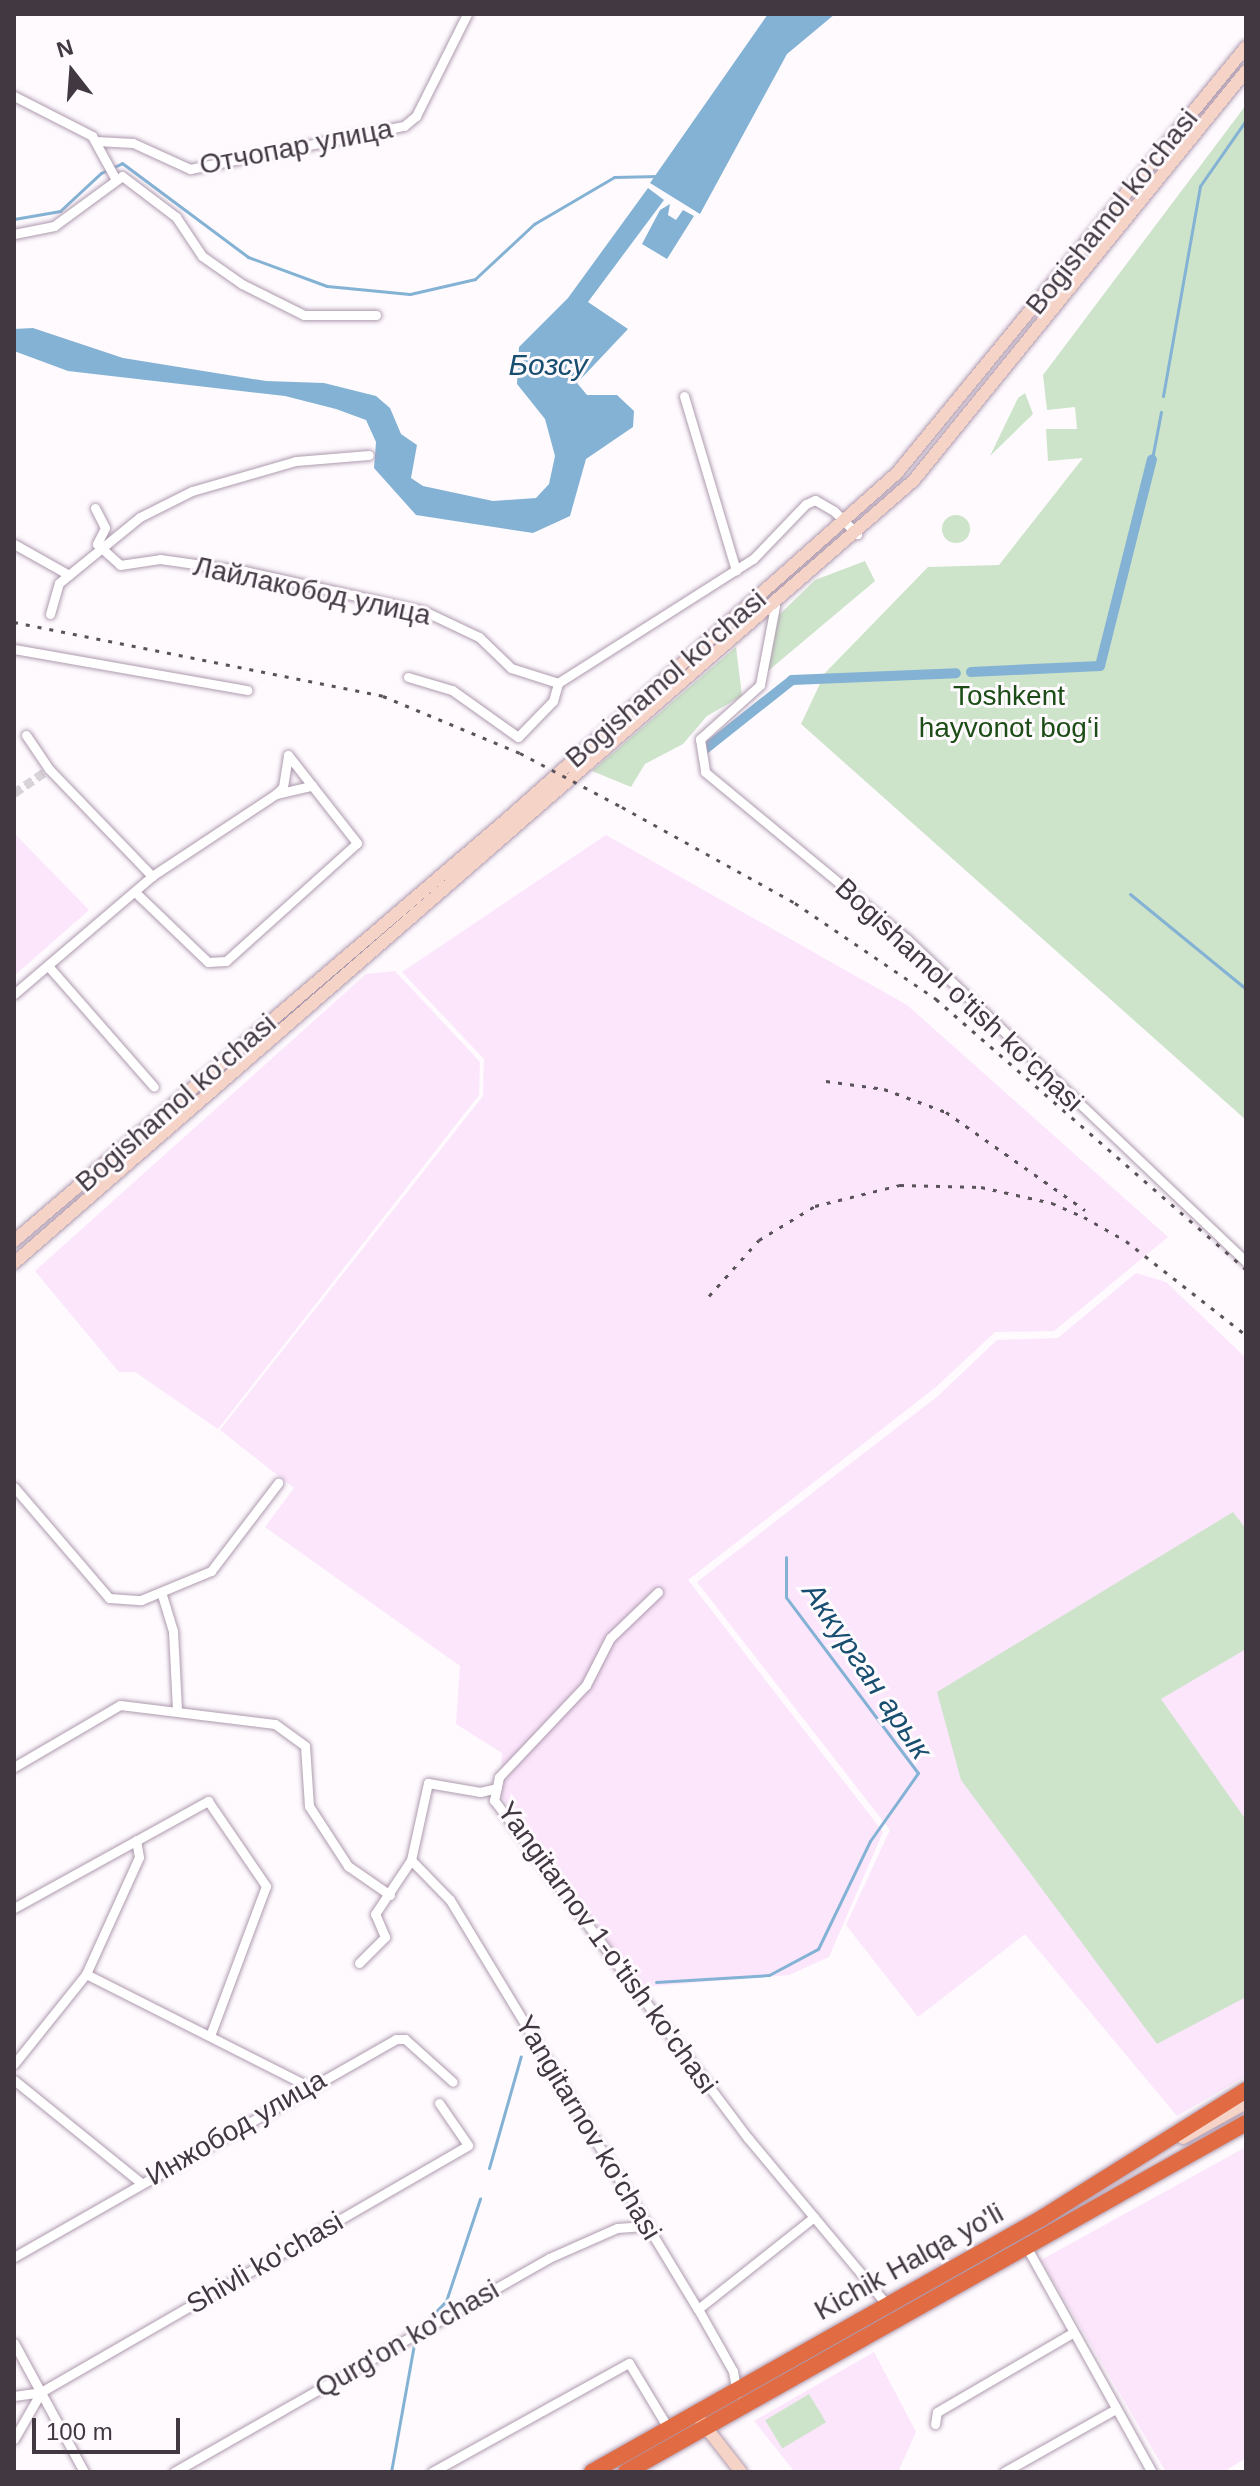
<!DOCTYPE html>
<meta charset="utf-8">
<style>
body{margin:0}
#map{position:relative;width:1260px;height:2486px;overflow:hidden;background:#fefafe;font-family:Arial,sans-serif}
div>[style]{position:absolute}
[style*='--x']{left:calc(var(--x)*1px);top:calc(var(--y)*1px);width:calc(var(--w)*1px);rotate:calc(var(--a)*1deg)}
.built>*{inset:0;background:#fce6fc}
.green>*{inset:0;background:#cde4ca;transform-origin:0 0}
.round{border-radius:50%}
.water>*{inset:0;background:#84b2d4}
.stream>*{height:3px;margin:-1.5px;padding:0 1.5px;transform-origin:1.5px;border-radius:1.5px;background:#84b2d4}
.canal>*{height:10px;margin:-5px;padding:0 5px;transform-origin:5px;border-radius:5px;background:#84b2d4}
.street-tunnel>*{height:9px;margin-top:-4.5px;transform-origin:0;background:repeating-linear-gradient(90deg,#d8d3d8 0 9px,transparent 0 13.5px)}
.roads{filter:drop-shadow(0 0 2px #ae9aae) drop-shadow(0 0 2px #ae9aae)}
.street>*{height:9px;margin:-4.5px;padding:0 4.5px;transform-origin:4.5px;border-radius:4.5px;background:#fff}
.secondary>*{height:12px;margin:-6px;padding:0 6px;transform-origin:6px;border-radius:6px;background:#f6d3c7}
.highway>*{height:16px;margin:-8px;padding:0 8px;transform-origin:8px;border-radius:8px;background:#e16c44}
.rail>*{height:3px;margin-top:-1.5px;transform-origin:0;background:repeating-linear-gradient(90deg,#5a525a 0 4px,transparent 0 12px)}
span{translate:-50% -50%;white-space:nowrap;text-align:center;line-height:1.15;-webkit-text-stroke:6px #fefafe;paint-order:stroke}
.street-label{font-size:28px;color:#413841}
.park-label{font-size:28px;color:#1c4d16}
.water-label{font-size:30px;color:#184e70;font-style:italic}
.frame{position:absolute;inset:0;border:16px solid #413841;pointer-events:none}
.north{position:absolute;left:32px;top:32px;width:80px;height:80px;-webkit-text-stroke:6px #fefafe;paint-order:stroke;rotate:343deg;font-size:22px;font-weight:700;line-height:32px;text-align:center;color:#413841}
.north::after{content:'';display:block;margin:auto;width:28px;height:36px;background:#413841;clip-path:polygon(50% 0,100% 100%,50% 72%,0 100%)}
.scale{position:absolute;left:32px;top:2418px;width:148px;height:36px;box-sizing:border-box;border:4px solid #413841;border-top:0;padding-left:10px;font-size:24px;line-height:28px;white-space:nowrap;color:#413841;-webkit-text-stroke:6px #fefafe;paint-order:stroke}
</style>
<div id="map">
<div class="built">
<i style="clip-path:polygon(14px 833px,89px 910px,14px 976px)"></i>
<i style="clip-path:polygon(606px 835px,907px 1005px,1168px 1237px,1054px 1331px,995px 1332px,936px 1387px,688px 1580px,883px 1832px,829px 1957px,789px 1975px,641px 1987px,500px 1794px,502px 1753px,456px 1724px,460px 1666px,265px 1527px,294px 1488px,220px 1430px,483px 1096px,484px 1059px,402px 972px)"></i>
<i style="clip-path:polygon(395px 971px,480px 1062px,479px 1095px,218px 1429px,135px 1372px,119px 1372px,35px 1271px,366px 974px)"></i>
<i style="clip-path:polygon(1136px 1273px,1166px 1282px,1246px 1358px,1246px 2076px,1177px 2116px,1025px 1934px,918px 2017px,846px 1925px,890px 1830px,697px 1582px,938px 1396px,997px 1340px,1058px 1338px)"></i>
<i style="clip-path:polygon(1246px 2147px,1246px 2458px,1223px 2472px,1166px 2472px,1041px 2260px)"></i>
<i style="clip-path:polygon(874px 2352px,916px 2432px,898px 2472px,795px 2472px,754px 2421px)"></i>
</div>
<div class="green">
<i style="clip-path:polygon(1246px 105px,1246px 1120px,801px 724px,825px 673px,928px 567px,999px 565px,1083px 458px,1048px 461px,1046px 429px,1077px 429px,1075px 407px,1047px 410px,1043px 375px)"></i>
<i style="clip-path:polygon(1025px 393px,1033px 414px,990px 456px,1018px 398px)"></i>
<i class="round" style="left:942px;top:515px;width:28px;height:28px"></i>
<i style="clip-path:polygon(865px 561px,875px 581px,768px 671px,779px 615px,815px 580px)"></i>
<i style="clip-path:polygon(736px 647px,742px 696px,707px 716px,683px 744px,645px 764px,631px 787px,592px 771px)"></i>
<i style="clip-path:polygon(1233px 1512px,1246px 1529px,1246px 1649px,1161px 1699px,1246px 1820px,1246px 1997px,1157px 2044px,961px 1780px,937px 1692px)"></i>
<i style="left:809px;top:2394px;width:33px;height:51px;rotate:59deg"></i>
</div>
<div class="water">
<i style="clip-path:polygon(768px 14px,835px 14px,787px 54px,700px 214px,650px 183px)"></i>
<i style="clip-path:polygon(648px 188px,664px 200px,588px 302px,628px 329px,577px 383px,587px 395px,617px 395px,634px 411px,633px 427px,586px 459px,570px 516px,533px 533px,416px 515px,374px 468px,376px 442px,366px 420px,336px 409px,285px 396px,68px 371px,14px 351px,14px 329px,33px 328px,123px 358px,266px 381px,324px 383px,376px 396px,390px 408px,401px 434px,417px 445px,411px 478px,423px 486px,493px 501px,536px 498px,549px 484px,555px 456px,545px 419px,517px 384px,519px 347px,568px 298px)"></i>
<i style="clip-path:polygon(670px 204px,668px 215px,676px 220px,683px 210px,694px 216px,667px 259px,642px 244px,660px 210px)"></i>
</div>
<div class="stream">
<i style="--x:14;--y:219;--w:47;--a:-9.9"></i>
<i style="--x:60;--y:211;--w:56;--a:-42.8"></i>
<i style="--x:101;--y:173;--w:23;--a:-25"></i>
<i style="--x:122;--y:163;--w:157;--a:36.7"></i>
<i style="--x:248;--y:257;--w:84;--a:20.2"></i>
<i style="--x:327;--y:286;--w:83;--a:5.5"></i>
<i style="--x:410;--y:294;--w:67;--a:-13"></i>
<i style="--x:475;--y:279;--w:81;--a:-43"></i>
<i style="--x:534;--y:224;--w:93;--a:-30.4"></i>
<i style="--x:614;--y:177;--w:44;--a:-1.3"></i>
<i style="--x:1163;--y:396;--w:213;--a:-80"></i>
<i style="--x:1200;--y:186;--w:80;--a:-55.1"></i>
<i style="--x:1152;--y:459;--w:48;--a:-79.2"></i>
<i style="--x:1130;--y:894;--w:150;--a:39.3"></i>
<i style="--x:656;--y:1982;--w:113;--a:-3.5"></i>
<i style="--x:769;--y:1975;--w:55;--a:-28"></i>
<i style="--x:818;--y:1949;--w:120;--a:-64.3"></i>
<i style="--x:870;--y:1841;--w:83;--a:-54.8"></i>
<i style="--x:918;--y:1773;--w:220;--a:-126.9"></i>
<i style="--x:786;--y:1597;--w:40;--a:-90"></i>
<i style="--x:489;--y:2168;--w:116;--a:-74.1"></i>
<i style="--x:420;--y:2328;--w:37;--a:-46"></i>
<i style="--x:446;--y:2301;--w:108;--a:-71.6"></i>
<i style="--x:391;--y:2472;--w:136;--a:-79.8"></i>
</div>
<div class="canal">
<i style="--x:971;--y:672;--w:129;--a:-2.7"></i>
<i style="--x:1100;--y:666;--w:213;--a:-75.9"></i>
<i style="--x:705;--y:749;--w:111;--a:-38.4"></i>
<i style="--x:792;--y:680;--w:164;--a:-2.4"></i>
</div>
<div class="street-tunnel">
<i style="--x:14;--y:793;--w:42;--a:-34.4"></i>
</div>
<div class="roads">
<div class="street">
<i style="--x:14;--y:96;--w:88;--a:27.1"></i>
<i style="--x:92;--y:136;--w:48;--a:61.3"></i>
<i style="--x:96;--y:141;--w:37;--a:3"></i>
<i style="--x:133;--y:143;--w:63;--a:24.5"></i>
<i style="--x:190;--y:169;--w:218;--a:-11.4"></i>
<i style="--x:404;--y:126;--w:16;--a:-40"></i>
<i style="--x:416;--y:116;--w:114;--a:-63.4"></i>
<i style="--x:14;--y:234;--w:41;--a:-11.3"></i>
<i style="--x:54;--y:226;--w:84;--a:-36.3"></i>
<i style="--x:122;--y:176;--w:68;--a:37.2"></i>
<i style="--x:176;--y:217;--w:47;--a:56.3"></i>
<i style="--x:202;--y:256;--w:49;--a:35"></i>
<i style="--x:242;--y:284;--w:69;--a:26.6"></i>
<i style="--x:304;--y:315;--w:72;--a:0"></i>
<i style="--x:684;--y:396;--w:182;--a:73.4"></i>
<i style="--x:95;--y:508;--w:22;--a:63"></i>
<i style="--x:105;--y:528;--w:18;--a:117"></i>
<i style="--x:97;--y:544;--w:31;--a:42"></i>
<i style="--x:120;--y:565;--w:40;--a:-8.5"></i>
<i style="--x:160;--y:559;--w:85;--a:8.1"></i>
<i style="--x:244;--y:571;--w:184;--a:12.5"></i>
<i style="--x:424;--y:611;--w:61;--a:25.3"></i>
<i style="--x:479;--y:637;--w:45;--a:44.1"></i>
<i style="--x:511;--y:668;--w:49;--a:17.7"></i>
<i style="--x:14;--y:544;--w:63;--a:29.4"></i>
<i style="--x:775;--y:606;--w:80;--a:100.8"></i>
<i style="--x:760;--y:685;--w:81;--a:138"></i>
<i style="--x:700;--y:739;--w:33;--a:81"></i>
<i style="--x:705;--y:772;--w:262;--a:39.6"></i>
<i style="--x:907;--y:939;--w:468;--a:43.6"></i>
<i style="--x:50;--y:614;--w:32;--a:-74"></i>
<i style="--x:59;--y:583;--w:104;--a:-39.2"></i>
<i style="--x:140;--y:517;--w:58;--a:-26.6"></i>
<i style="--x:192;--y:491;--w:108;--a:-16.1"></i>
<i style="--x:296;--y:461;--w:73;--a:-4.7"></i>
<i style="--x:14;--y:649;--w:237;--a:10"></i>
<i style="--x:408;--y:677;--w:46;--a:16.5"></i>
<i style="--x:452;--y:690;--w:81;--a:35.5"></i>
<i style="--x:518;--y:737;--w:50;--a:-45.8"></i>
<i style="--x:553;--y:701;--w:19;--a:-74"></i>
<i style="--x:558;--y:683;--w:231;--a:-32.5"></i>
<i style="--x:753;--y:559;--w:76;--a:-46.1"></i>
<i style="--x:806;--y:504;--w:10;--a:-24"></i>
<i style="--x:815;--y:500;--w:22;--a:30"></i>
<i style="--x:834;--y:511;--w:33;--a:45"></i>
<i style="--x:26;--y:735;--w:41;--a:55.9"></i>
<i style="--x:49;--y:769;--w:149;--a:46.1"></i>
<i style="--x:276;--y:794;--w:37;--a:-13"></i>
<i style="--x:135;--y:892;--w:101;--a:43.8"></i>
<i style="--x:208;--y:962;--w:18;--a:-3"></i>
<i style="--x:226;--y:961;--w:176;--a:-42"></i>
<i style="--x:357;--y:843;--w:112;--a:-128.1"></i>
<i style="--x:49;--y:967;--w:159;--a:48.8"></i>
<i style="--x:14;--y:994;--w:182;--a:-40.5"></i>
<i style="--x:152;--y:876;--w:149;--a:-33.5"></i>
<i style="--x:276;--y:794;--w:10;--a:-45"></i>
<i style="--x:283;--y:787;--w:32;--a:-81"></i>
<i style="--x:14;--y:1487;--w:146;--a:49.4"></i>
<i style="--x:109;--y:1598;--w:32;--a:4"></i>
<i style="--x:141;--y:1600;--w:76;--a:-22.5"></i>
<i style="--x:211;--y:1571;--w:111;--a:-52.7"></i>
<i style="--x:658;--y:1592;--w:66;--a:136.2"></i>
<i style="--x:610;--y:1638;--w:53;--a:117.1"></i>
<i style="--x:586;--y:1685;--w:127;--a:133.4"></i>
<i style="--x:499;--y:1777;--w:24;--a:102"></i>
<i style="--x:494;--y:1800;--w:423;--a:53.1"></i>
<i style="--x:748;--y:2138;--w:217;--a:50.2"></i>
<i style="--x:162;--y:1595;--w:38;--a:73"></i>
<i style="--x:173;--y:1631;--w:79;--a:87.1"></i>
<i style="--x:14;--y:1767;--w:123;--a:-30.3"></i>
<i style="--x:120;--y:1705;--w:156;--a:7"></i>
<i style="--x:275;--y:1724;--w:37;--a:36"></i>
<i style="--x:305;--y:1746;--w:60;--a:86.2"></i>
<i style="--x:309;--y:1806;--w:72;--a:57"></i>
<i style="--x:348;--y:1866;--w:51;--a:34.6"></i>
<i style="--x:411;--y:1860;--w:56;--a:45.7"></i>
<i style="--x:450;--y:1900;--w:478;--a:58.8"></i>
<i style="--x:698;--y:2309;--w:71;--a:60.6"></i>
<i style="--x:733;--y:2371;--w:23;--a:80"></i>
<i style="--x:14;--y:1908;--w:222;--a:-28.9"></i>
<i style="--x:208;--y:1801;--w:103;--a:55.7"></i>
<i style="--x:266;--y:1886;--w:160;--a:110.5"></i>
<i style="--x:359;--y:1963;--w:37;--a:-45"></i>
<i style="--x:385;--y:1937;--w:25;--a:-113"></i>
<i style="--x:375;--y:1914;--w:65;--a:-56.3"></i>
<i style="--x:411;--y:1860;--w:79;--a:-77.6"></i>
<i style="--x:428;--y:1783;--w:53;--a:9.8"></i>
<i style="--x:480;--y:1792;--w:17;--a:-13"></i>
<i style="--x:86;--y:1974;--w:249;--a:26.8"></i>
<i style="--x:14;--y:2064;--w:115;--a:-51.3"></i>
<i style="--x:86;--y:1974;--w:128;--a:-65.6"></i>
<i style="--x:139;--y:1857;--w:17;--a:-100"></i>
<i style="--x:14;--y:2080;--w:162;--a:39"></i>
<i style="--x:1026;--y:2246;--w:259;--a:60.9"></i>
<i style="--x:14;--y:2257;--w:440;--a:-29.7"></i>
<i style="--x:396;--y:2039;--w:9;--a:0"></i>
<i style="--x:405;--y:2039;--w:64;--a:41.9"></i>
<i style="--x:698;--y:2309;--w:148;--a:-38.4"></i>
<i style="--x:14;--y:2343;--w:147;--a:61.5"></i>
<i style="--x:14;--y:2396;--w:27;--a:-8"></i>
<i style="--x:41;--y:2392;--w:493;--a:-30"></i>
<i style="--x:468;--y:2145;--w:51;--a:-124.6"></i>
<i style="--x:935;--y:2424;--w:12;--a:-81"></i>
<i style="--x:937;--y:2412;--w:156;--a:-30.3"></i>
<i style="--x:14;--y:2439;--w:54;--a:-60.1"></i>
<i style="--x:174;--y:2472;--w:432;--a:-29.7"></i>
<i style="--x:549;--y:2258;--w:74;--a:-23.8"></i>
<i style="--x:617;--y:2228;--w:31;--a:-4"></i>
<i style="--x:432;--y:2472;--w:225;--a:-29"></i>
<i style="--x:629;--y:2363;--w:76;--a:59"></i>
<i style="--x:1004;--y:2472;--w:129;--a:-29.4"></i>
</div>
<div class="secondary">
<i style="--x:14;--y:1241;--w:649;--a:-40.56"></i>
<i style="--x:507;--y:819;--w:521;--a:-41.58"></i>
<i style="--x:897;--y:473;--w:551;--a:-50.67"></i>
<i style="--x:14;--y:1263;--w:1193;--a:-41.02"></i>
<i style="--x:914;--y:480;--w:527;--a:-50.93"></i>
<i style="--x:1183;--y:2138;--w:72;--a:-29.1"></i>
<i style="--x:701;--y:2421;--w:65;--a:51.9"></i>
</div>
<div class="highway">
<i style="--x:592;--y:2472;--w:517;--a:-29.44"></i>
<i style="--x:1042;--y:2218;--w:241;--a:-32.1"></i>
<i style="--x:626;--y:2472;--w:711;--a:-29.38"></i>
</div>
</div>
<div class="rail">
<i style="--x:14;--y:622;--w:376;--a:11.3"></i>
<i style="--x:383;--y:696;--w:148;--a:22.6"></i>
<i style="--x:520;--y:753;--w:115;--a:27.9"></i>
<i style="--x:622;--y:807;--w:198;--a:29"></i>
<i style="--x:795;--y:903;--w:171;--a:34.2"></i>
<i style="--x:936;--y:999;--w:411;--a:41.1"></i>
<i style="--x:826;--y:1081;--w:59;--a:7.9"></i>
<i style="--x:884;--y:1089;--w:66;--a:20.4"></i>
<i style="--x:946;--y:1112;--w:170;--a:35.2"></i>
<i style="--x:709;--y:1296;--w:75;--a:-48.2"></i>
<i style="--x:759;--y:1240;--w:66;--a:-31.3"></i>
<i style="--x:815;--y:1206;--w:88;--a:-13.9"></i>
<i style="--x:900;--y:1185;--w:81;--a:1.4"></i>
<i style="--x:981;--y:1187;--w:73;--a:12.7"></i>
<i style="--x:1052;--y:1203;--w:35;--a:24"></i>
<i style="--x:1084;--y:1217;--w:48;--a:29.7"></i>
<i style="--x:1126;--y:1241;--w:152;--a:38.1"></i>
</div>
<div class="street-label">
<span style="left:296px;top:147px;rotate:-11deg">Отчопар улица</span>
<span style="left:1112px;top:212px;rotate:-51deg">Bogishamol ko'chasi</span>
<span style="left:312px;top:591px;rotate:12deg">Лайлакобод улица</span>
<span style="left:666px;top:679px;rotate:-41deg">Bogishamol ko'chasi</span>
<span style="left:959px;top:995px;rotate:43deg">Bogishamol o'tish ko'chasi</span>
<span style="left:176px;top:1103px;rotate:-41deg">Bogishamol ko'chasi</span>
<span style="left:607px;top:1948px;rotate:54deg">Yangitarnov 1-o'tish ko'chasi</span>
<span style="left:236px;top:2128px;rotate:-30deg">Инжобод улица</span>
<span style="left:588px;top:2128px;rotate:59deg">Yangitarnov ko'chasi</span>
<span style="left:909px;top:2262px;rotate:-29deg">Kichik Halqa yo'li</span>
<span style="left:265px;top:2263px;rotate:-30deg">Shivli ko'chasi</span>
<span style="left:407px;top:2339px;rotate:-30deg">Qurg'on ko'chasi</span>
</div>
<div class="park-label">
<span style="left:1009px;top:712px">Toshkent<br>hayvonot bogʻi</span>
</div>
<div class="water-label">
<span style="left:548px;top:365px">Бозсу</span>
<span style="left:867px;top:1671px;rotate:56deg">Аккурган арык</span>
</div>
<div class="frame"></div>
<div class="north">N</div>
<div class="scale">100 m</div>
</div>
